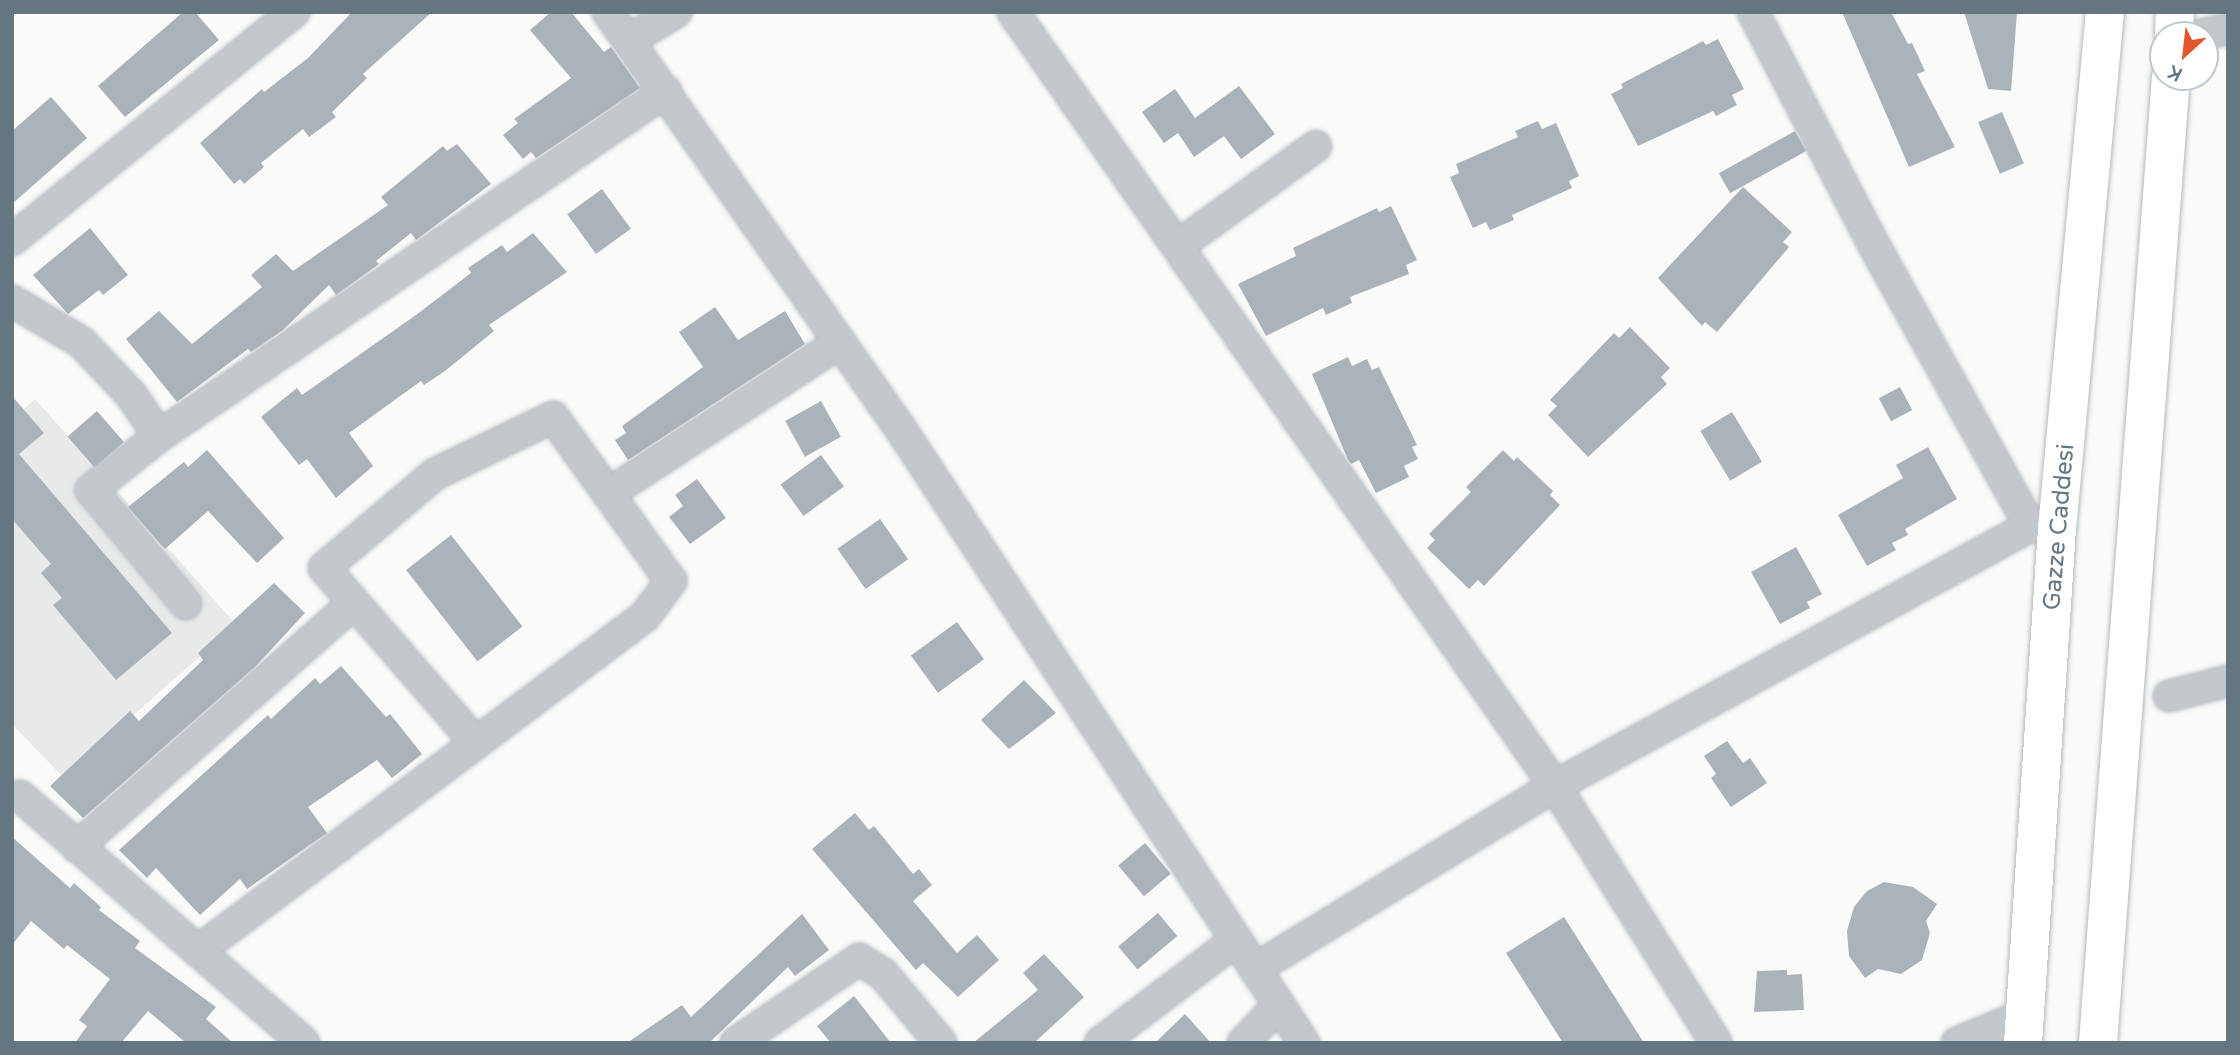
<!DOCTYPE html>
<style>
body{margin:0}
#map{position:relative;width:2240px;height:1055px;overflow:hidden;background:#fafaf8;font-family:"Varela Round",sans-serif}
div>[style]{position:absolute}
[style*='--x']{left:calc(var(--x)*1px);top:calc(var(--y)*1px);width:calc(var(--w)*1px);rotate:calc(var(--a)*1deg)}
.built>*{inset:0;background:#e8e9e9}
.building>*{inset:0;background:#aab3b9;transform-origin:0 0}
.roads{filter:drop-shadow(0 0 2px #b3babf) drop-shadow(0 0 2px #b3babf)}
.minor>*{height:30px;margin:-15px;padding:0 15px;transform-origin:15px;border-radius:15px;background:#c3c8cc}
.secondary>*{height:38px;margin:-19px;padding:0 19px;transform-origin:19px;border-radius:19px;background:#fff}
span{translate:-50% -50%;white-space:nowrap;text-align:center;line-height:1.15;-webkit-text-stroke:7px #fff;paint-order:stroke}
.street-label{font-size:24px;color:#657683}
.frame{position:absolute;inset:0;border:14px solid #657683;pointer-events:none}
.north{position:absolute;left:2149px;top:21px;width:70px;height:70px;box-sizing:border-box;background:#fff;border:2px solid #c1c8cd;border-radius:50%;rotate:207deg;font-size:19px;font-weight:700;line-height:28px;text-align:center;color:#657683}
.north::after{content:'';display:block;margin:auto;width:24px;height:32px;background:#e4572e;clip-path:polygon(50% 0,100% 100%,50% 72%,0 100%)}
</style>
<div id="map">
<div class="built">
<i style="clip-path:polygon(35px 399px,233px 621px,204px 653px,63px 777px,12px 724px,12px 419px)"></i>
</div>
<div class="building">
<i style="clip-path:polygon(183px 12px,195px 12px,219px 40px,125px 117px,98px 86px)"></i>
<i style="clip-path:polygon(352px 12px,432px 12px,363px 74px,367px 78px,332px 112px,336px 117px,309px 137px,303px 129px,261px 163px,264px 167px,244px 184px,240px 179px,234px 184px,200px 143px,262px 89px,264px 92px,308px 58px)"></i>
<i style="clip-path:polygon(551px 12px,571px 12px,604px 52px,611px 47px,640px 88px,536px 158px,531px 152px,523px 159px,503px 135px,518px 123px,514px 119px,571px 78px,530px 30px)"></i>
<i style="clip-path:polygon(1842px 12px,1891px 12px,1908px 44px,1912px 43px,1925px 71px,1917px 74px,1955px 147px,1909px 167px)"></i>
<i style="clip-path:polygon(1964px 12px,2017px 12px,2011px 91px,1988px 89px)"></i>
<i style="clip-path:polygon(1718px 39px,1744px 89px,1732px 95px,1737px 105px,1716px 116px,1713px 111px,1638px 146px,1611px 94px,1623px 88px,1621px 84px,1703px 41px,1706px 45px)"></i>
<i style="clip-path:polygon(1239px 86px,1275px 134px,1241px 159px,1224px 136px,1194px 157px,1178px 133px,1164px 143px,1142px 112px,1175px 89px,1195px 118px)"></i>
<i style="clip-path:polygon(51px 97px,87px 138px,12px 204px,12px 131px)"></i>
<i style="left:2002px;top:112px;width:56px;height:26px;rotate:67deg"></i>
<i style="clip-path:polygon(1538px 121px,1542px 129px,1556px 123px,1579px 176px,1569px 181px,1572px 188px,1512px 215px,1514px 220px,1490px 230px,1486px 222px,1473px 228px,1450px 177px,1459px 173px,1456px 164px,1518px 137px,1515px 131px)"></i>
<i style="left:1795px;top:131px;width:23px;height:87px;rotate:61deg"></i>
<i style="clip-path:polygon(457px 144px,491px 184px,416px 240px,411px 233px,376px 261px,379px 264px,336px 295px,329px 285px,283px 330px,251px 352px,248px 349px,177px 402px,126px 339px,159px 311px,192px 344px,262px 287px,251px 275px,276px 254px,293px 271px,388px 205px,381px 197px,443px 146px,447px 151px)"></i>
<i style="clip-path:polygon(1743px 187px,1792px 232px,1783px 242px,1789px 247px,1717px 332px,1705px 322px,1702px 326px,1658px 278px)"></i>
<i style="left:602px;top:189px;width:49px;height:43px;rotate:54deg"></i>
<i style="clip-path:polygon(1391px 206px,1417px 260px,1406px 265px,1409px 274px,1350px 297px,1352px 303px,1326px 315px,1323px 308px,1266px 336px,1238px 284px,1296px 256px,1293px 248px,1377px 208px,1379px 212px)"></i>
<i style="clip-path:polygon(90px 228px,128px 275px,103px 295px,99px 290px,68px 314px,33px 275px)"></i>
<i style="clip-path:polygon(533px 233px,567px 272px,489px 325px,494px 331px,445px 371px,424px 385px,421px 381px,349px 433px,373px 466px,336px 498px,307px 459px,299px 465px,261px 417px,297px 388px,302px 395px,416px 315px,471px 273px,468px 268px,502px 245px,507px 252px)"></i>
<i style="clip-path:polygon(715px 307px,738px 340px,785px 311px,805px 344px,628px 460px,615px 440px,626px 433px,622px 426px,703px 367px,679px 332px)"></i>
<i style="clip-path:polygon(1630px 327px,1670px 368px,1661px 377px,1667px 384px,1588px 457px,1548px 415px,1557px 406px,1550px 400px,1614px 333px,1619px 338px)"></i>
<i style="clip-path:polygon(1348px 357px,1352px 366px,1367px 359px,1372px 370px,1379px 367px,1417px 445px,1412px 447px,1418px 459px,1404px 466px,1409px 477px,1376px 493px,1359px 460px,1351px 464px,1348px 460px,1312px 374px)"></i>
<i style="left:1900px;top:387px;width:26px;height:24px;rotate:62deg"></i>
<i style="clip-path:polygon(12px 396px,44px 433px,19px 454px,172px 633px,116px 680px,53px 605px,62px 598px,41px 573px,51px 564px,12px 519px)"></i>
<i style="left:821px;top:401px;width:41px;height:41px;rotate:61deg"></i>
<i style="left:97px;top:411px;width:41px;height:39px;rotate:49deg"></i>
<i style="left:1732px;top:412px;width:58px;height:37px;rotate:59deg"></i>
<i style="clip-path:polygon(1928px 447px,1957px 499px,1905px 529px,1908px 535px,1892px 543px,1896px 550px,1867px 566px,1838px 515px,1903px 478px,1896px 465px)"></i>
<i style="clip-path:polygon(207px 450px,284px 538px,257px 563px,208px 511px,165px 549px,128px 507px,184px 462px,188px 467px)"></i>
<i style="clip-path:polygon(1503px 450px,1514px 461px,1517px 457px,1553px 491px,1550px 495px,1560px 505px,1484px 586px,1478px 580px,1469px 589px,1427px 548px,1435px 540px,1429px 534px,1471px 492px,1466px 487px)"></i>
<i style="left:821px;top:455px;width:39px;height:50px;rotate:54deg"></i>
<i style="clip-path:polygon(697px 479px,726px 518px,690px 544px,669px 517px,683px 506px,675px 495px)"></i>
<i style="left:880px;top:519px;width:49px;height:52px;rotate:55deg"></i>
<i style="left:451px;top:535px;width:116px;height:57px;rotate:52deg"></i>
<i style="clip-path:polygon(1796px 547px,1822px 594px,1807px 602px,1810px 608px,1780px 624px,1751px 572px)"></i>
<i style="clip-path:polygon(274px 583px,305px 613px,255px 667px,83px 818px,50px 786px,130px 711px,139px 721px,203px 660px,198px 653px)"></i>
<i style="left:957px;top:622px;width:46px;height:57px;rotate:54deg"></i>
<i style="clip-path:polygon(341px 666px,386px 717px,390px 714px,422px 754px,392px 778px,377px 760px,308px 807px,327px 833px,247px 889px,240px 879px,200px 915px,156px 868px,147px 878px,119px 850px,268px 715px,271px 719px,315px 678px,320px 684px)"></i>
<i style="clip-path:polygon(1024px 680px,1056px 713px,1009px 749px,981px 720px)"></i>
<i style="clip-path:polygon(1727px 741px,1743px 763px,1750px 758px,1767px 783px,1731px 807px,1711px 778px,1716px 774px,1704px 756px)"></i>
<i style="clip-path:polygon(855px 813px,869px 830px,874px 826px,913px 874px,919px 869px,932px 885px,913px 901px,957px 953px,977px 935px,999px 960px,958px 997px,923px 963px,916px 970px,812px 849px)"></i>
<i style="clip-path:polygon(12px 837px,70px 888px,74px 883px,101px 907px,99px 910px,140px 941px,135px 948px,216px 1007px,206px 1019px,233px 1043px,186px 1043px,148px 1011px,121px 1043px,75px 1043px,87px 1026px,79px 1020px,110px 979px,67px 945px,64px 949px,31px 921px,12px 945px)"></i>
<i style="left:1145px;top:843px;width:40px;height:35px;rotate:50deg"></i>
<i style="clip-path:polygon(1884px 882px,1913px 887px,1937px 904px,1926px 921px,1930px 933px,1922px 960px,1901px 974px,1878px 969px,1865px 978px,1849px 956px,1847px 931px,1854px 907px,1867px 891px)"></i>
<i style="left:1158px;top:913px;width:30px;height:52px;rotate:50deg"></i>
<i style="clip-path:polygon(802px 914px,829px 950px,795px 976px,788px 967px,709px 1043px,627px 1043px,682px 1005px,691px 1017px)"></i>
<i style="clip-path:polygon(1564px 917px,1644px 1043px,1563px 1043px,1506px 953px)"></i>
<i style="clip-path:polygon(1044px 954px,1084px 997px,1034px 1043px,973px 1043px,1038px 990px,1023px 973px)"></i>
<i style="clip-path:polygon(1787px 970px,1787px 975px,1802px 974px,1804px 1010px,1754px 1012px,1757px 971px)"></i>
<i style="clip-path:polygon(854px 996px,891px 1043px,831px 1043px,817px 1026px)"></i>
<i style="clip-path:polygon(1185px 1014px,1211px 1043px,1155px 1043px)"></i>
</div>
<div class="roads">
<div class="minor">
<i style="--x:608;--y:12;--w:508;--a:54.93"></i>
<i style="--x:900;--y:428;--w:736;--a:56.7"></i>
<i style="--x:1013;--y:12;--w:945;--a:55"></i>
<i style="--x:1555;--y:786;--w:303;--a:57.9"></i>
<i style="--x:1753;--y:12;--w:267;--a:62.6"></i>
<i style="--x:1876;--y:249;--w:317;--a:60.9"></i>
<i style="--x:2201;--y:35;--w:28;--a:-13"></i>
<i style="--x:629;--y:40;--w:55;--a:-30.8"></i>
<i style="--x:12;--y:240;--w:363;--a:-39"></i>
<i style="--x:1178;--y:246;--w:170;--a:-35.9"></i>
<i style="--x:12;--y:301;--w:80;--a:30.7"></i>
<i style="--x:81;--y:342;--w:74;--a:46.6"></i>
<i style="--x:132;--y:396;--w:48;--a:56"></i>
<i style="--x:159;--y:436;--w:613;--a:-34.23"></i>
<i style="--x:159;--y:436;--w:87;--a:141.5"></i>
<i style="--x:91;--y:490;--w:148;--a:50.2"></i>
<i style="--x:608;--y:494;--w:277;--a:-33.2"></i>
<i style="--x:2169;--y:696;--w:61;--a:-14.3"></i>
<i style="--x:20;--y:796;--w:376;--a:41"></i>
<i style="--x:77;--y:847;--w:369;--a:-41.4"></i>
<i style="--x:198;--y:951;--w:347;--a:-36.8"></i>
<i style="--x:476;--y:743;--w:211;--a:-36.9"></i>
<i style="--x:645;--y:616;--w:44;--a:-53.4"></i>
<i style="--x:671;--y:581;--w:202;--a:-125.7"></i>
<i style="--x:553;--y:417;--w:131;--a:154.2"></i>
<i style="--x:435;--y:474;--w:145;--a:139.7"></i>
<i style="--x:324;--y:568;--w:232;--a:49"></i>
<i style="--x:1255;--y:969;--w:351;--a:-31.4"></i>
<i style="--x:1555;--y:786;--w:542;--a:-28.69"></i>
<i style="--x:2030;--y:526;--w:27;--a:6"></i>
<i style="--x:736;--y:1043;--w:149;--a:-34.3"></i>
<i style="--x:859;--y:959;--w:28;--a:32"></i>
<i style="--x:883;--y:974;--w:90;--a:50"></i>
<i style="--x:1100;--y:1043;--w:171;--a:-37.1"></i>
<i style="--x:1243;--y:1043;--w:52;--a:-46.5"></i>
<i style="--x:1957;--y:1043;--w:74;--a:-22.4"></i>
</div>
<div class="secondary">
<i style="--x:2174;--y:35;--w:23;--a:-88"></i>
<i style="--x:2023;--y:1043;--w:515;--a:-86.22"></i>
<i style="--x:2057;--y:529;--w:519;--a:-84.7"></i>
<i style="--x:2098;--y:1043;--w:969;--a:-85.68"></i>
</div>
</div>
<div class="street-label">
<span style="left:2059px;top:527px;rotate:-85deg">Gazze Caddesi</span>
</div>
<div class="frame"></div>
<div class="north">K</div>
</div>
